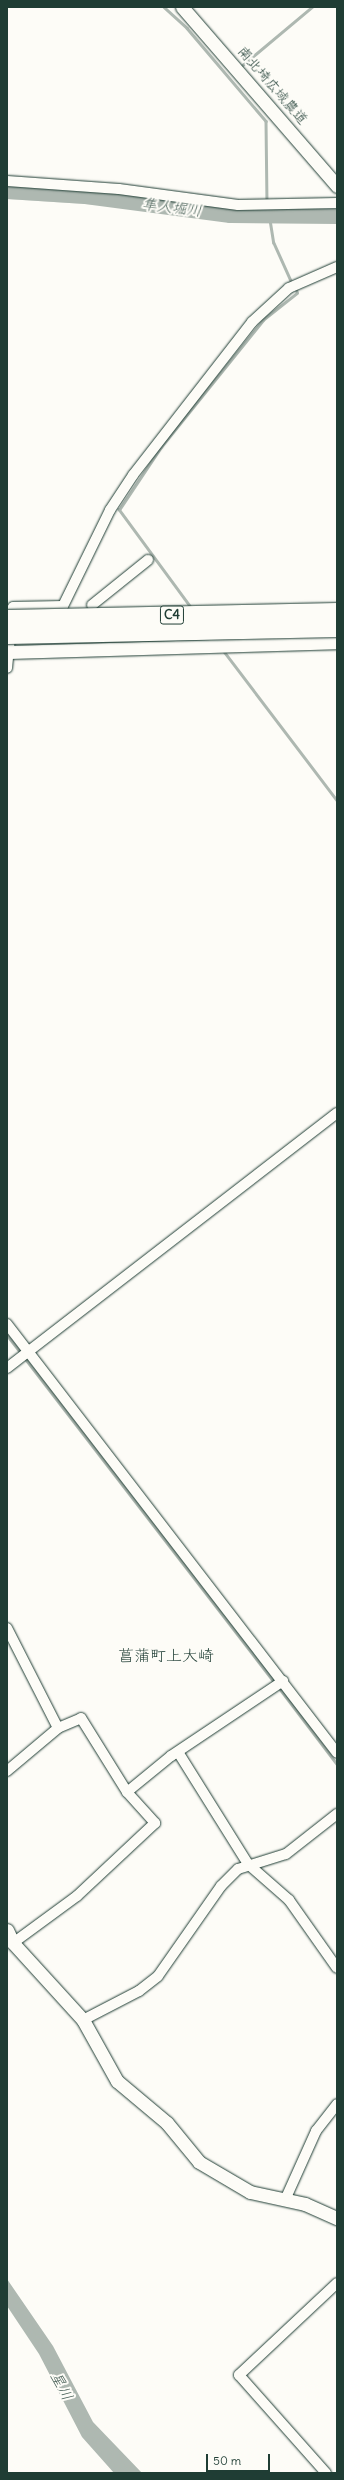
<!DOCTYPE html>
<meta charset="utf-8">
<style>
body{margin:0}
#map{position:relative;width:344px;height:2480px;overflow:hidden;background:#fdfcf7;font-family:Delius,"Klee One",sans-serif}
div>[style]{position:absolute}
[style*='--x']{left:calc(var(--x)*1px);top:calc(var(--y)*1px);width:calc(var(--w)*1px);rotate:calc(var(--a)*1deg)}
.green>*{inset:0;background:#dde0db}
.water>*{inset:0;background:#aeb8b1}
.stream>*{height:2.5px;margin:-1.25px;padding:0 1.25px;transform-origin:1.25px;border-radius:1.25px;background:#aeb8b1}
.river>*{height:15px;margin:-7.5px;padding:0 7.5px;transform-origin:7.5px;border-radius:7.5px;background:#aeb8b1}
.roads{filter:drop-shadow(0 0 1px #1f3d34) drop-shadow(0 0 1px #1f3d34)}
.minor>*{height:10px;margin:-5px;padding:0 5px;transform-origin:5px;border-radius:5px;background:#fdfcf7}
.tertiary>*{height:13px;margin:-6.5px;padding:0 6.5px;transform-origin:6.5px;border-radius:6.5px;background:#fdfcf7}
.bridges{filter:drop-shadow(0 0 1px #1f3d34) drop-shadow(0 0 1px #1f3d34)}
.motorway-bridge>*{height:19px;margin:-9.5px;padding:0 9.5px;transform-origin:9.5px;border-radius:9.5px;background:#fdfcf7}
span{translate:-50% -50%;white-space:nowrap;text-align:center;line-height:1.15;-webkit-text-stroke:4px #fdfcf7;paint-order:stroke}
.shield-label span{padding:1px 3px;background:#fdfcf7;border:1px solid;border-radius:3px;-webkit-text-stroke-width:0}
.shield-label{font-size:13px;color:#1f3d34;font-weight:700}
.street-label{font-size:14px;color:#1f3d34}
.water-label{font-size:15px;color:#435c53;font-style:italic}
.quarter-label{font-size:16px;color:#1f3d34}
.frame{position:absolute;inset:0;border:8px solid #1f3d34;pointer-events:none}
.scale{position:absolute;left:206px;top:2454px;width:64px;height:18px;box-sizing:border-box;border:2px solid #1f3d34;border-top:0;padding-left:5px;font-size:12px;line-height:14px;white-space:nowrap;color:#1f3d34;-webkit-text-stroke:3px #fdfcf7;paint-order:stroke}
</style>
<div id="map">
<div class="green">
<i style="clip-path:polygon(7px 185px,105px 191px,233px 209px,337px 208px,337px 214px,233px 213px,102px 195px,7px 189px)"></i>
<i style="clip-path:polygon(7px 193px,100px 199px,233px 217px,337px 218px,337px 223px,243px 222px,116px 206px,7px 199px)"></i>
</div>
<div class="water">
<i style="clip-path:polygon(7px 2279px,53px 2346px,93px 2422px,142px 2473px,114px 2473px,82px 2437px,39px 2354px,7px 2306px)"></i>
</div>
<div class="stream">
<i style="--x:164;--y:7;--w:31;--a:42"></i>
<i style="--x:187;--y:28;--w:122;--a:49.7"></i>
<i style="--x:266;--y:121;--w:81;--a:89.3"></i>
<i style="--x:239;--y:68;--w:95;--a:-39.9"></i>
<i style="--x:268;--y:207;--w:36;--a:81"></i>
<i style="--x:274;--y:243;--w:44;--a:65.8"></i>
<i style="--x:191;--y:608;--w:122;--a:-126.3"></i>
<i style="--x:119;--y:510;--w:76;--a:-56.3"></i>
<i style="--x:161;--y:447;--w:163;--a:-51.2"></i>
<i style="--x:263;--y:320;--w:43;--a:-38.5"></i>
<i style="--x:297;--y:293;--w:6;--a:-108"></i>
<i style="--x:223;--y:650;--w:188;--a:52.8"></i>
<i style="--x:7;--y:1335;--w:23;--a:52"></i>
<i style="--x:24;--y:1357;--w:408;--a:52.4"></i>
<i style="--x:280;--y:1689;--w:94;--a:52.8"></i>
</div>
<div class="river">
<i style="--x:7;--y:191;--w:78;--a:3.7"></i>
<i style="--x:85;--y:196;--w:146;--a:7.5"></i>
<i style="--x:230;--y:215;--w:107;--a:0.5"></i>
</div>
<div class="roads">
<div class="minor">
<i style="--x:7;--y:181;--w:112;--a:4.1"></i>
<i style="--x:119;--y:189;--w:120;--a:7.7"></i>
<i style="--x:238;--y:205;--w:99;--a:-1.2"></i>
<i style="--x:92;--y:605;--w:72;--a:-38.8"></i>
<i style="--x:7;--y:668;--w:61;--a:-84.4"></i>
<i style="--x:13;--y:607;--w:50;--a:-1.1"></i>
<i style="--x:63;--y:606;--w:107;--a:-63.9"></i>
<i style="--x:110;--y:510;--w:42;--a:-56.7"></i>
<i style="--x:133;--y:475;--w:194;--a:-52.1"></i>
<i style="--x:252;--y:322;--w:50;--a:-42.6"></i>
<i style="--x:289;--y:288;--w:52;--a:-23.6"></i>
<i style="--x:7;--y:1324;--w:541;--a:52.43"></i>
<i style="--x:7;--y:1368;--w:417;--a:-37.7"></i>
<i style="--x:7;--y:1628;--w:112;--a:63"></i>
<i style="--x:178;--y:1752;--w:132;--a:58"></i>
<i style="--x:248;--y:1864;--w:55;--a:41.3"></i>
<i style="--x:289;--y:1900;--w:83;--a:54.8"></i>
<i style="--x:7;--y:1771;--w:67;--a:-40.1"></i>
<i style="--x:58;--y:1728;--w:25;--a:-23"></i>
<i style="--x:81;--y:1718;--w:87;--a:58.1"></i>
<i style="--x:127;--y:1792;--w:42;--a:47.9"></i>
<i style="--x:155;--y:1823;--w:107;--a:136.9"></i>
<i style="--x:77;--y:1896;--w:79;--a:143.7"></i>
<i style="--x:127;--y:1792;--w:57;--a:-39.3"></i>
<i style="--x:171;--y:1756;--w:135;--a:-33.8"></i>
<i style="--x:83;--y:2020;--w:63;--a:-27.4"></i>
<i style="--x:139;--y:1991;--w:24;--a:-38"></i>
<i style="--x:158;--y:1976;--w:110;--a:-55"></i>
<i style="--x:221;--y:1886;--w:24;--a:-45"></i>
<i style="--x:238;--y:1869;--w:50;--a:-17.4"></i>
<i style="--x:286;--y:1854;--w:65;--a:-38.1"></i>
<i style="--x:285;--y:2200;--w:76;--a:-65.8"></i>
<i style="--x:316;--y:2131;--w:34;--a:-52"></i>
<i style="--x:326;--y:2473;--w:131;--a:-131.6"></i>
<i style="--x:239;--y:2375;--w:134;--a:-43.2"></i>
</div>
<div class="tertiary">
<i style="--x:182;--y:7;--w:237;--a:49.1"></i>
<i style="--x:7;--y:652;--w:330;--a:-1.7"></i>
<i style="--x:7;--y:1930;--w:14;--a:65"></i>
<i style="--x:13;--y:1943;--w:104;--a:47.7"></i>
<i style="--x:83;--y:2020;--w:70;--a:60.9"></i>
<i style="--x:117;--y:2081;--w:65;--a:40"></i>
<i style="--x:167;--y:2123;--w:50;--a:50.6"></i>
<i style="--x:199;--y:2162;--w:59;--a:30.5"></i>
<i style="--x:250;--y:2192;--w:56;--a:12.3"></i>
<i style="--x:305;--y:2204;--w:35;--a:24"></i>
</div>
</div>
<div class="bridges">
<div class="motorway-bridge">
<i style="--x:7;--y:619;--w:330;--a:-1.2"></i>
<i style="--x:7;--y:634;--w:330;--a:-1.2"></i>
</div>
</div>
<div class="shield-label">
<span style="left:172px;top:615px">C4</span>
</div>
<div class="street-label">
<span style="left:273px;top:85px;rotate:49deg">南北埼広域農道</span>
</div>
<div class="water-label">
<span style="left:172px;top:207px;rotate:7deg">隼人堀川</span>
<span style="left:62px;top:2386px;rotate:62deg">星川</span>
</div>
<div class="quarter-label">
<span style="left:166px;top:1655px">菖蒲町上大崎</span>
</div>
<div class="frame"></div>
<div class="scale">50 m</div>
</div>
